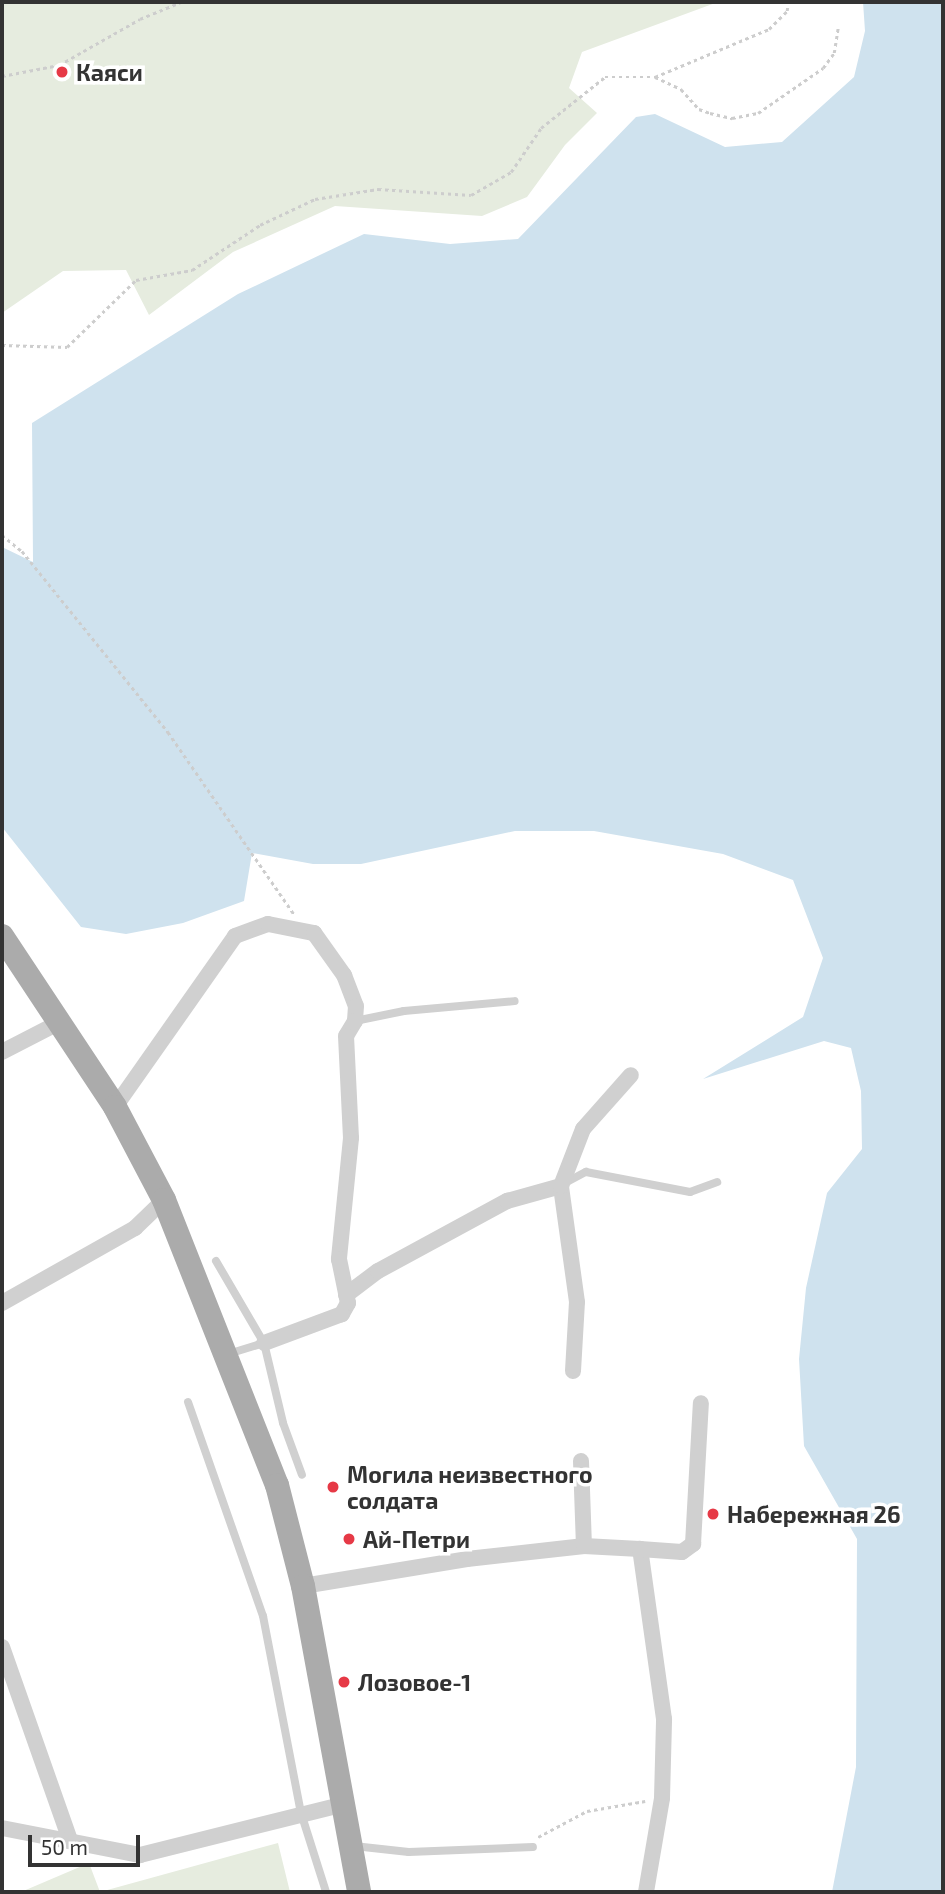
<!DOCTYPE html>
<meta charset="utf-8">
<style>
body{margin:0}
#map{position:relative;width:945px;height:1894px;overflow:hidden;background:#fff;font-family:"Exo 2",sans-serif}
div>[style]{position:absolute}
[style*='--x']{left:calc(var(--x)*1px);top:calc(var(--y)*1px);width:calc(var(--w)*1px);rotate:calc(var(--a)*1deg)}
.green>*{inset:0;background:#e6ecdf}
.water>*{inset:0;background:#cfe2ee}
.path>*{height:2.5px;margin-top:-1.25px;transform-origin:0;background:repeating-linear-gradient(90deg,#cdcdcd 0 3.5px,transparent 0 7px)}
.lane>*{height:8px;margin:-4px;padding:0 4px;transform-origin:4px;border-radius:4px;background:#d0d0d0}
.street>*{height:16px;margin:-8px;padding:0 8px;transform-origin:8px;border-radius:8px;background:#d0d0d0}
.primary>*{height:24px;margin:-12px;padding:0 12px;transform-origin:12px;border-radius:12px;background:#ababab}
.dots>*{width:19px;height:19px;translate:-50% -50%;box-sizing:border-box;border:4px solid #fff;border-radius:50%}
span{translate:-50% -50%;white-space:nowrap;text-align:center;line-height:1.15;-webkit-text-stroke:7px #fff;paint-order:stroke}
.poi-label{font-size:23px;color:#333;font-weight:700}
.left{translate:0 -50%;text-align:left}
.frame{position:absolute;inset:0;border:4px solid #333;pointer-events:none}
.scale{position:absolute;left:28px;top:1835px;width:112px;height:32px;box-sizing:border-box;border:4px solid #333;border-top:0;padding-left:9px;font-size:21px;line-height:24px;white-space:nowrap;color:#333;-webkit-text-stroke:5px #fff;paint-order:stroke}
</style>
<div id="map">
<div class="green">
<i style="clip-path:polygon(2px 2px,718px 2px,582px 52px,569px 88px,597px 113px,565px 145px,527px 197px,482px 216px,335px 206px,233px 252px,149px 315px,126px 270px,63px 271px,2px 313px)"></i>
<i style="clip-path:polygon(278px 1843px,290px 1892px,21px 1892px,89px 1863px,100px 1892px)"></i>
</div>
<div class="water">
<i style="clip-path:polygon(863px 2px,943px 2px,943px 1892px,832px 1892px,856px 1767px,857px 1539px,804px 1446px,799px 1359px,806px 1288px,827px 1193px,862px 1149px,861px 1091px,851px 1048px,824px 1041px,703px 1079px,803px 1017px,823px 958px,793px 880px,723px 854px,594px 831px,515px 831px,361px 864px,313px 864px,252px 853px,244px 901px,183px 923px,126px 934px,81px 927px,2px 827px,2px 547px,33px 562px,32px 423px,238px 294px,364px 234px,450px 244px,518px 239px,636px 117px,655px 114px,725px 147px,782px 142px,854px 77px,865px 31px)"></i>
</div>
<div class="path">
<i style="--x:2;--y:76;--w:58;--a:-10.9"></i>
<i style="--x:59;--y:65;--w:93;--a:-29.6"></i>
<i style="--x:140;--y:19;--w:44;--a:-22.5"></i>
<i style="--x:655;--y:77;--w:124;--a:-22.8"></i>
<i style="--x:769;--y:29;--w:25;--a:-45"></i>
<i style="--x:787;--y:11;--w:9;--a:-84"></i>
<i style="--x:2;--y:345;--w:65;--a:1.8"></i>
<i style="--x:67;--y:347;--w:96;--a:-44.2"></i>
<i style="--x:136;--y:280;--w:57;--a:-10.1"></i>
<i style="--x:192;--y:270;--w:82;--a:-33.5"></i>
<i style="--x:260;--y:225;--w:61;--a:-25.3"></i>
<i style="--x:315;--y:199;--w:64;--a:-9"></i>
<i style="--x:378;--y:189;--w:93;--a:3.7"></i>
<i style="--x:471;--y:195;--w:46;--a:-29.9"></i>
<i style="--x:511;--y:172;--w:53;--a:-55.7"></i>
<i style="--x:541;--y:128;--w:82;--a:-38.6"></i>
<i style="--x:605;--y:77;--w:50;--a:0"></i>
<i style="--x:655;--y:77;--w:29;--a:25"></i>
<i style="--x:681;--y:89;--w:27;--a:48"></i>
<i style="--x:699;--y:109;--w:12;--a:20"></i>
<i style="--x:710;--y:113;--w:23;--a:13"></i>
<i style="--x:732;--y:118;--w:26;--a:-11"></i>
<i style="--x:758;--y:113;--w:79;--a:-34.7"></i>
<i style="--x:823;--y:68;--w:19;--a:-54"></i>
<i style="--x:834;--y:53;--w:26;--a:-81"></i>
<i style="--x:2;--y:535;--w:26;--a:39"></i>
<i style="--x:22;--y:551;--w:233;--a:51.1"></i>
<i style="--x:168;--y:732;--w:221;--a:55.3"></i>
<i style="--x:538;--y:1837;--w:55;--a:-28"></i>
<i style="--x:587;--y:1811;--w:59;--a:-9.8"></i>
</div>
<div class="lane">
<i style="--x:355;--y:1021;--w:50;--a:-11.5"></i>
<i style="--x:404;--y:1011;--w:111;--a:-5.1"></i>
<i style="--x:563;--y:1184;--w:26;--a:-28"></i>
<i style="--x:586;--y:1172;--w:106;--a:10.9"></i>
<i style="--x:690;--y:1192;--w:29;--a:-20"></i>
<i style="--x:216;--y:1261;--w:95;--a:59.7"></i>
<i style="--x:264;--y:1343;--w:82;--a:76.6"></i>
<i style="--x:283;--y:1423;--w:55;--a:69.9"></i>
<i style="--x:228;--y:1354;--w:38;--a:-17"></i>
<i style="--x:188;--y:1402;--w:227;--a:70.7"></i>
<i style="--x:263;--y:1616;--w:201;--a:79.1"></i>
<i style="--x:301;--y:1813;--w:83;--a:72.4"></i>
<i style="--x:354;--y:1846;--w:55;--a:6.2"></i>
<i style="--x:409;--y:1852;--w:124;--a:-2.3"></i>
</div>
<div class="street">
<i style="--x:2;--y:1052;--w:65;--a:-27.3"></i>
<i style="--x:115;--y:1107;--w:209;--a:-54.9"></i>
<i style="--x:235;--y:936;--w:35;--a:-20"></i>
<i style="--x:268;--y:924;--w:47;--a:11.1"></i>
<i style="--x:314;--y:933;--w:52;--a:54.5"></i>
<i style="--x:344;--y:975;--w:33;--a:69"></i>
<i style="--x:356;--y:1006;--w:15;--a:94"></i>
<i style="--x:355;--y:1021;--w:17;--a:121"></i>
<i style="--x:346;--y:1036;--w:102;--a:87.2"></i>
<i style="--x:351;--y:1138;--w:122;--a:95.7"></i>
<i style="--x:339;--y:1259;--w:45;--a:78.4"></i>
<i style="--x:348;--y:1303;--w:13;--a:119"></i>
<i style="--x:342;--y:1314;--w:83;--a:159.6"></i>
<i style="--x:346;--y:1295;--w:40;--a:-37"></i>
<i style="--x:378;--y:1271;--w:147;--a:-28.5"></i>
<i style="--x:507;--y:1201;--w:56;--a:-15.5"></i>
<i style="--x:2;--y:1303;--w:153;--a:-29.4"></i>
<i style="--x:135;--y:1228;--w:40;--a:-44"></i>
<i style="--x:573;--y:1371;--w:69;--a:-86.7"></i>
<i style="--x:577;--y:1302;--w:117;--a:-97.9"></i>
<i style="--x:561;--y:1186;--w:61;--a:-68.9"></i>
<i style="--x:583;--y:1129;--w:72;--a:-48.4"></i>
<i style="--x:581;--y:1461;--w:85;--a:88"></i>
<i style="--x:303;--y:1586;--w:166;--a:-9.3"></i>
<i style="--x:467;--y:1559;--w:118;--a:-6.3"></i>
<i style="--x:584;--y:1546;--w:56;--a:3.1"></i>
<i style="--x:2;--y:1647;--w:205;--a:70.6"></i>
<i style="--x:2;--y:1828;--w:141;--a:11.1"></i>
<i style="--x:140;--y:1855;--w:211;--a:-14"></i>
<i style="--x:646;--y:1892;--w:95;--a:-80.3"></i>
<i style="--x:662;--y:1798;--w:79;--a:-88.5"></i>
<i style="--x:664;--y:1719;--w:172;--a:-98"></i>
<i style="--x:640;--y:1549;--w:42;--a:4.1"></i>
<i style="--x:682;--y:1552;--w:14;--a:-36"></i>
<i style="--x:693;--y:1544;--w:141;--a:-86.8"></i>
</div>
<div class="primary">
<i style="--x:2;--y:936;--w:205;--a:56.5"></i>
<i style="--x:115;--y:1107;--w:105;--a:62.2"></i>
<i style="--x:164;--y:1200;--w:307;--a:68.4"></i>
<i style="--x:277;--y:1485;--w:104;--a:75.6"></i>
<i style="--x:303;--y:1586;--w:311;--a:79.6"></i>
</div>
<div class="dots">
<i style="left:62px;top:72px;background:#e63946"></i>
<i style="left:333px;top:1487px;background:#e63946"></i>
<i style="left:713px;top:1514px;background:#e63946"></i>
<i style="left:349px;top:1539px;background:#e63946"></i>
<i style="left:344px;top:1682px;background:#e63946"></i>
</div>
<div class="poi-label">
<span class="left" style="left:76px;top:72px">Каяси</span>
<span class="left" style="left:347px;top:1487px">Могила неизвестного<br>солдата</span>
<span class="left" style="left:727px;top:1514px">Набережная 26</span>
<span class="left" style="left:363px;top:1539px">Ай-Петри</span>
<span class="left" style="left:358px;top:1682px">Лозовое-1</span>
</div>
<div class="frame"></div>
<div class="scale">50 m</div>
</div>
